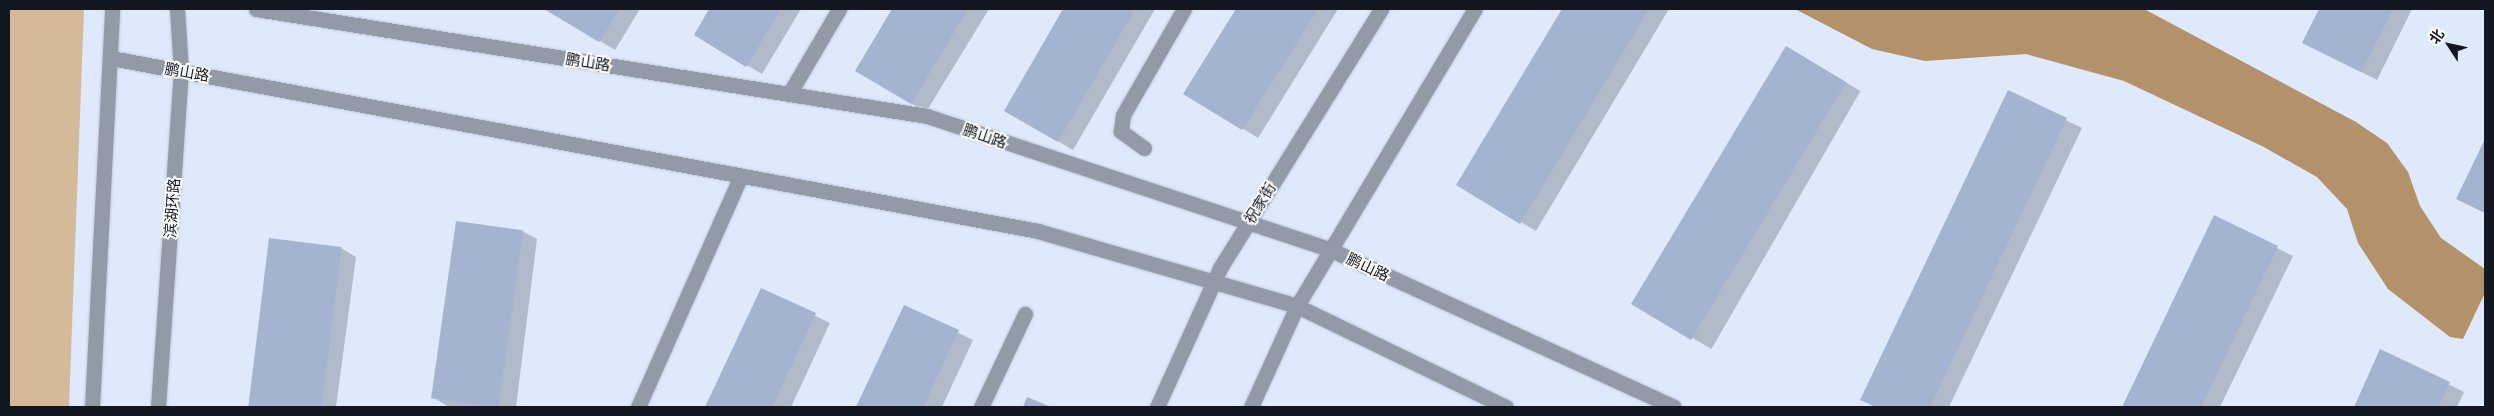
<!DOCTYPE html>
<meta charset="utf-8">
<style>
body{margin:0}
#map{position:relative;width:2494px;height:416px;overflow:hidden;background:#dee9fb;font-family:"Public Sans","Noto Sans SC",sans-serif}
div>[style]{position:absolute}
[style*='--x']{left:calc(var(--x)*1px);top:calc(var(--y)*1px);width:calc(var(--w)*1px);rotate:calc(var(--a)*1deg)}
.green>*{inset:0;background:#d4ba99}
.water>*{inset:0;background:#b39269}
.shadow>*{inset:0;background:#0003;transform-origin:0 0}
.building>*{inset:0;background:#a3b3d0;transform-origin:0 0}
.roads{filter:drop-shadow(0 0 1px #bdc7d8) drop-shadow(0 0 1px #bdc7d8)}
.minor>*{height:15px;margin:-7.5px;padding:0 7.5px;transform-origin:7.5px;border-radius:7.5px;background:#939aa7}
span{translate:-50% -50%;white-space:nowrap;text-align:center;line-height:1.15;-webkit-text-stroke:4px #fff;paint-order:stroke}
.street-label{font-size:15px;color:#121722}
.frame{position:absolute;inset:0;border:10px solid #121722;pointer-events:none}
.north{position:absolute;left:2424px;top:20px;width:50px;height:50px;-webkit-text-stroke:4px #fff;paint-order:stroke;rotate:305deg;font-size:14px;font-weight:700;line-height:20px;text-align:center;color:#121722}
.north::after{content:'';display:block;margin:auto;width:18px;height:22px;background:#121722;clip-path:polygon(50% 0,100% 100%,50% 72%,0 100%)}
</style>
<div id="map">
<div class="green">
<i style="clip-path:polygon(9px 9px,84px 9px,69px 407px,9px 407px)"></i>
</div>
<div class="water">
<i style="clip-path:polygon(1795px 9px,2144px 9px,2356px 122px,2387px 143px,2408px 172px,2420px 206px,2441px 238px,2485px 269px,2485px 293px,2463px 339px,2450px 337px,2388px 289px,2358px 243px,2347px 209px,2317px 177px,2262px 146px,2124px 81px,2026px 54px,1925px 61px,1872px 49px)"></i>
</div>
<div class="shadow">
<i style="clip-path:polygon(547px 9px,640px 9px,615px 50px)"></i>
<i style="clip-path:polygon(711px 9px,801px 9px,762px 74px,695px 35px)"></i>
<i style="clip-path:polygon(894px 9px,989px 9px,926px 112px,856px 70px)"></i>
<i style="clip-path:polygon(1065px 9px,1155px 9px,1073px 150px,1006px 110px)"></i>
<i style="clip-path:polygon(1238px 9px,1338px 9px,1258px 138px,1185px 93px)"></i>
<i style="clip-path:polygon(1563px 9px,1669px 9px,1536px 231px,1458px 185px)"></i>
<i style="clip-path:polygon(2320px 9px,2412px 9px,2377px 80px,2303px 43px)"></i>
<i style="left:1786px;top:48px;width:86px;height:298px;rotate:30deg"></i>
<i style="clip-path:polygon(2008px 92px,2082px 128px,1949px 407px,1875px 407px,1862px 399px)"></i>
<i style="clip-path:polygon(2485px 141px,2485px 213px,2458px 198px)"></i>
<i style="clip-path:polygon(2215px 217px,2293px 256px,2220px 407px,2123px 407px)"></i>
<i style="clip-path:polygon(522px 231px,537px 239px,516px 407px,449px 407px,434px 398px)"></i>
<i style="clip-path:polygon(270px 239px,341px 248px,356px 257px,336px 407px,249px 407px)"></i>
<i style="clip-path:polygon(762px 290px,830px 323px,791px 407px,707px 407px)"></i>
<i style="clip-path:polygon(904px 306px,973px 340px,942px 407px,857px 407px)"></i>
<i style="clip-path:polygon(2381px 351px,2464px 392px,2457px 407px,2355px 407px)"></i>
</div>
<div class="building">
<i style="clip-path:polygon(544px 9px,620px 9px,599px 42px)"></i>
<i style="clip-path:polygon(709px 9px,781px 9px,746px 67px,694px 35px)"></i>
<i style="clip-path:polygon(892px 9px,968px 9px,911px 104px,855px 71px)"></i>
<i style="clip-path:polygon(1063px 9px,1135px 9px,1058px 142px,1004px 111px)"></i>
<i style="clip-path:polygon(1236px 9px,1318px 9px,1242px 130px,1183px 94px)"></i>
<i style="clip-path:polygon(1562px 9px,1649px 9px,1520px 224px,1456px 185px)"></i>
<i style="clip-path:polygon(2319px 9px,2393px 9px,2361px 72px,2302px 43px)"></i>
<i style="left:1786px;top:46px;width:70px;height:301px;rotate:31deg"></i>
<i style="clip-path:polygon(2008px 90px,2067px 118px,1930px 407px,1876px 407px,1860px 400px)"></i>
<i style="clip-path:polygon(2485px 139px,2485px 213px,2456px 199px)"></i>
<i style="clip-path:polygon(2214px 215px,2278px 246px,2201px 407px,2122px 407px)"></i>
<i style="left:456px;top:221px;width:68px;height:179px;rotate:8deg"></i>
<i style="left:269px;top:238px;width:73px;height:170px;rotate:7deg"></i>
<i style="clip-path:polygon(761px 288px,816px 313px,772px 407px,705px 407px)"></i>
<i style="clip-path:polygon(904px 305px,959px 330px,923px 407px,856px 407px)"></i>
<i style="clip-path:polygon(2380px 349px,2450px 382px,2438px 407px,2354px 407px)"></i>
<i style="clip-path:polygon(1027px 397px,1051px 407px,1023px 407px)"></i>
</div>
<div class="roads">
<div class="minor">
<i style="--x:256;--y:9;--w:679;--a:9.06"></i>
<i style="--x:927;--y:116;--w:423;--a:18.3"></i>
<i style="--x:1329;--y:249;--w:379;--a:24.6"></i>
<i style="--x:111;--y:58;--w:943;--a:10.57"></i>
<i style="--x:1038;--y:231;--w:270;--a:16.1"></i>
<i style="--x:1297;--y:306;--w:232;--a:25.8"></i>
<i style="--x:789;--y:94;--w:99;--a:-59.5"></i>
<i style="--x:1144;--y:148;--w:29;--a:-144"></i>
<i style="--x:1121;--y:131;--w:16;--a:-83"></i>
<i style="--x:1123;--y:115;--w:122;--a:-60.1"></i>
<i style="--x:92;--y:407;--w:399;--a:-87.1"></i>
<i style="--x:158;--y:407;--w:337;--a:-86.1"></i>
<i style="--x:181;--y:71;--w:62;--a:-93.7"></i>
<i style="--x:638;--y:407;--w:253;--a:-66"></i>
<i style="--x:981;--y:407;--w:103;--a:-64.7"></i>
<i style="--x:1157;--y:407;--w:153;--a:-65.6"></i>
<i style="--x:1220;--y:268;--w:305;--a:-58.1"></i>
<i style="--x:1251;--y:407;--w:111;--a:-65.5"></i>
<i style="--x:1297;--y:306;--w:346;--a:-59.1"></i>
</div>
</div>
<div class="street-label">
<span style="left:588px;top:62px;rotate:9deg">鹏山路</span>
<span style="left:187px;top:72px;rotate:10deg">鹏山路</span>
<span style="left:985px;top:136px;rotate:19deg">鹏山路</span>
<span style="left:1260px;top:203px;rotate:-58deg">祝家街</span>
<span style="left:172px;top:208px;rotate:-86deg">滨湖环路</span>
<span style="left:1368px;top:267px;rotate:25deg">鹏山路</span>
</div>
<div class="frame"></div>
<div class="north">北</div>
</div>
